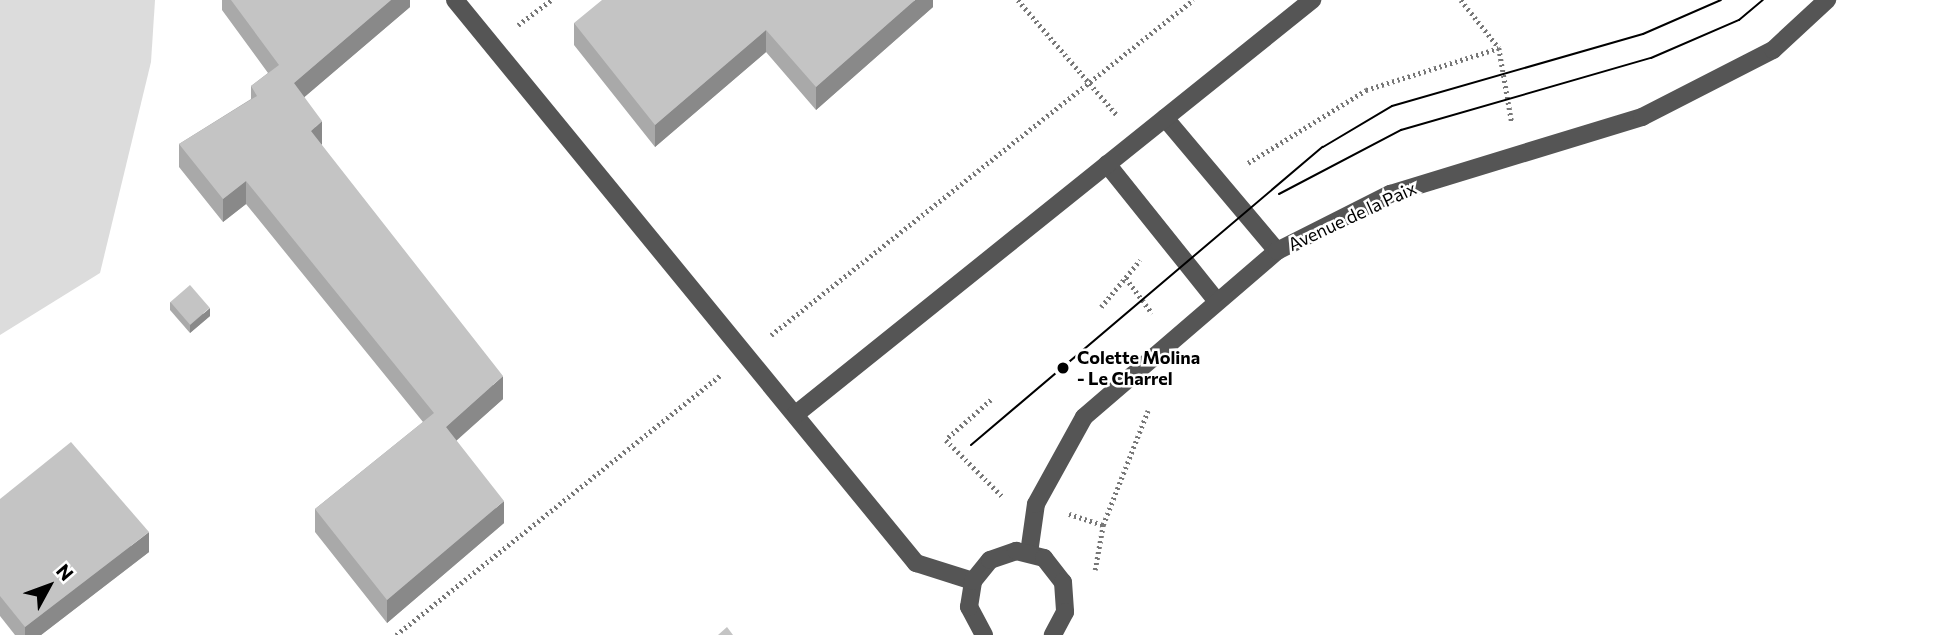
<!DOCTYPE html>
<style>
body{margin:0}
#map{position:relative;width:1943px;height:635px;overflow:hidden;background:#fff;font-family:Commissioner,sans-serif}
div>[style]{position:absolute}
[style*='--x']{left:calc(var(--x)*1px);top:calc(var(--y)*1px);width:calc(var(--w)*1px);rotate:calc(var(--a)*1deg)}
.green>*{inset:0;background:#dcdcdc}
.path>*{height:4.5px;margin-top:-2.25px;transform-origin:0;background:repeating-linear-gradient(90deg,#777 0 2px,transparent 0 5.5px)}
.minor>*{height:18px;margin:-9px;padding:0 9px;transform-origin:9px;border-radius:9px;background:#555}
.tram>*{height:2px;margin:-1px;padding:0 1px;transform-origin:1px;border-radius:1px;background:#000}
.wall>*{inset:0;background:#a9a9a9}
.shaded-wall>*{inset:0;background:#898989}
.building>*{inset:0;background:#c4c4c4;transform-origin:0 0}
.dots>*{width:19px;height:19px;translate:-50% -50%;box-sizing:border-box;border:4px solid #fff;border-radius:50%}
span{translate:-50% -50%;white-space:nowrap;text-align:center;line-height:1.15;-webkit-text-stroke:5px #fff;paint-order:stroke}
.street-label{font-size:18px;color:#000}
.poi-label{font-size:18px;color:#000;font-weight:700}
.left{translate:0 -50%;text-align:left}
.north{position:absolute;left:14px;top:551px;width:70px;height:70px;-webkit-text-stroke:5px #fff;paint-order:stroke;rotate:49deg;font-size:19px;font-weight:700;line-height:28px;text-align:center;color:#000}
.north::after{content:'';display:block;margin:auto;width:24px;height:32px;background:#000;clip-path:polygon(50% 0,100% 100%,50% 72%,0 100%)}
</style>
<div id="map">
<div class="green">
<i style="clip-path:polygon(0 0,155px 0,151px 62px,100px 273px,0 335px)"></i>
</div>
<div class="path">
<i style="--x:1018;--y:0;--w:152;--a:49.3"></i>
<i style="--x:1461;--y:0;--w:61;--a:51.6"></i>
<i style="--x:1499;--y:48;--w:76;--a:80.2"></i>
<i style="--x:518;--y:25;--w:41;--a:-37.1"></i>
<i style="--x:1248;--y:163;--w:139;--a:-31.7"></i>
<i style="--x:1366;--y:90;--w:139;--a:-17.5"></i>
<i style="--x:1126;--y:278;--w:44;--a:53.4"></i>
<i style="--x:1101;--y:307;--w:61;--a:-50.3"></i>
<i style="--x:771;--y:335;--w:539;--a:-38.44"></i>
<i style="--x:991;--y:400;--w:60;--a:138.4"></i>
<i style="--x:946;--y:440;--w:81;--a:45"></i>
<i style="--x:1069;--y:514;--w:36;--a:18"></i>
<i style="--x:1095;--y:570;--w:46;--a:-79.9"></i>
<i style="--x:1103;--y:525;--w:123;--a:-68.6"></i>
<i style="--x:396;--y:635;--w:415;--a:-38.7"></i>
</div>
<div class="minor">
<i style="--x:455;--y:0;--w:728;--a:50.69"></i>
<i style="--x:916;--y:563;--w:60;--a:17.5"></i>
<i style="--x:1165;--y:118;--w:174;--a:49.9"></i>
<i style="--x:1107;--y:164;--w:174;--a:51.3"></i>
<i style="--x:796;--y:414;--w:662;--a:-38.74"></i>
<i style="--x:1029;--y:553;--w:49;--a:-81.9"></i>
<i style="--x:1036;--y:504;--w:99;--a:-61.1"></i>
<i style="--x:1084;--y:417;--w:255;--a:-40.7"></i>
<i style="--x:1277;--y:251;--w:127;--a:-26.8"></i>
<i style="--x:1390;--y:194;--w:264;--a:-17"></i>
<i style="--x:1642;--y:117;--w:147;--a:-27.1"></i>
<i style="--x:1773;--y:50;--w:74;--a:-42.8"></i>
<i style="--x:984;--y:635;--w:32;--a:-118"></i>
<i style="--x:969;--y:607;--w:26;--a:-81"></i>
<i style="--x:973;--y:581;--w:27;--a:-51"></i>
<i style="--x:990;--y:560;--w:28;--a:-19"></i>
<i style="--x:1016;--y:551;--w:29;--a:14"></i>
<i style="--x:1044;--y:558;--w:31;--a:52"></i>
<i style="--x:1063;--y:582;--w:30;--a:86"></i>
<i style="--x:1065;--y:612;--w:26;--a:118"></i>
</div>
<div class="tram">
<i style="--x:1279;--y:194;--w:138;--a:-27.7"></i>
<i style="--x:1401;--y:130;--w:260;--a:-16.1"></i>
<i style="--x:1651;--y:58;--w:96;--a:-23.4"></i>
<i style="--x:1739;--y:20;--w:31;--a:-40"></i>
<i style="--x:971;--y:445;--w:461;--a:-40.3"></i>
<i style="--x:1323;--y:147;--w:80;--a:-30.7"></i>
<i style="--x:1392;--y:106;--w:261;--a:-16"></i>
<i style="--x:1643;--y:34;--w:85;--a:-23.6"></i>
</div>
<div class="wall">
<i style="clip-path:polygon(222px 0,410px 0,410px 7px,304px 97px,322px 144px,321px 145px,503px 399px,456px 440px,504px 523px,387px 623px,315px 532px,315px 509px,423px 422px,246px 204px,223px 222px,179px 167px,179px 144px,251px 99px,251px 86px,268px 73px,222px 10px)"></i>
<i style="clip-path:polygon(933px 0,933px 7px,816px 110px,766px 52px,655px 147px,574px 45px,574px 23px)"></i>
<i style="clip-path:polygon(170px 302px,210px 316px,190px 333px,170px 310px)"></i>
<i style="clip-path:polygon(0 499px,149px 552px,41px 635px,15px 635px,0 616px)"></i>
</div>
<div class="shaded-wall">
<i style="clip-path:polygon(391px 0,410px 0,410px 7px,294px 106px,294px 83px)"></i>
<i style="clip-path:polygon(915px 0,933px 0,933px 7px,816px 110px,816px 87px)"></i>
<i style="clip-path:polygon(766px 30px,766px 52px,655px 147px,655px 125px)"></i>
<i style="clip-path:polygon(322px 121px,322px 144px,311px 154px,311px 131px)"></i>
<i style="clip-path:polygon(246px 181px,246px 204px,223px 222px,223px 199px)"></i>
<i style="clip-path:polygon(210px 308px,210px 316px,190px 333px,190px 325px)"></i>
<i style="clip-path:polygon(503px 376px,503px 399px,446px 450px,446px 427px)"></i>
<i style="clip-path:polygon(504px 501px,504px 523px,387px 623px,387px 600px)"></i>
<i style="clip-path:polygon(149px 532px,149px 552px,41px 635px,25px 635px,25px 627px)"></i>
</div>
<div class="building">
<i style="clip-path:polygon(231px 0,391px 0,294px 83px,322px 121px,311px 131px,503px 376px,446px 427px,504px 501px,387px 600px,315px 509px,434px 413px,246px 181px,223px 199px,179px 144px,257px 96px,251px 86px,279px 65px)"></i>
<i style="clip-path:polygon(602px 0,915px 0,816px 87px,766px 30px,655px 125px,574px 23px)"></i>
<i style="left:190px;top:285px;width:30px;height:26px;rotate:49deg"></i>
<i style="clip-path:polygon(71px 442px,149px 532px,25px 627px,0 596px,0 499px)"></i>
<i style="clip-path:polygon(727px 627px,733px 635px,718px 635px)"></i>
</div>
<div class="dots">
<i style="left:1063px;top:368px;background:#000"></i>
</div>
<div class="street-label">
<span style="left:1352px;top:216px;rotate:-25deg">Avenue de la Paix</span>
</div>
<div class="poi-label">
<span class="left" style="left:1077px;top:368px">Colette Molina<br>- Le Charrel</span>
</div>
<div class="north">N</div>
</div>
